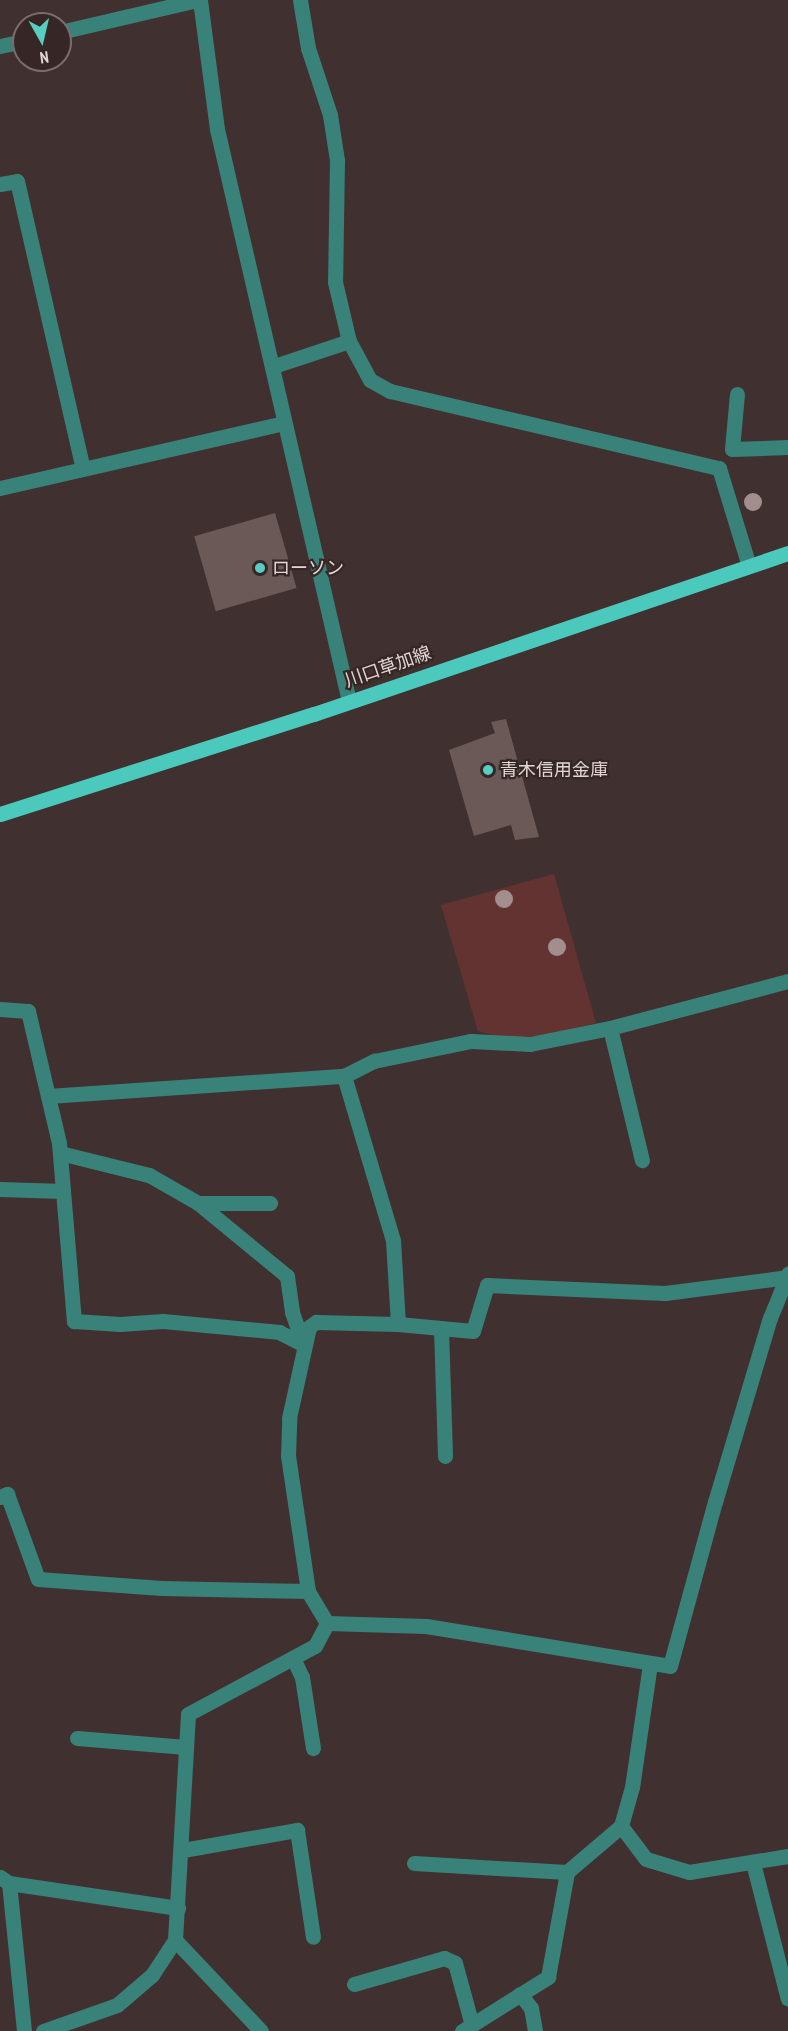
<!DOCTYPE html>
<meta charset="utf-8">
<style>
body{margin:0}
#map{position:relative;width:788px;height:2031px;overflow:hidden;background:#403130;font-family:"PT Sans Narrow","Noto Sans JP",sans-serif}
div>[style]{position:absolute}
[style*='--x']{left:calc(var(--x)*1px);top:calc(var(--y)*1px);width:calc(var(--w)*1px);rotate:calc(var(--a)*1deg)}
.green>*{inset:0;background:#633332}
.building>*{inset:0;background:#6b5958;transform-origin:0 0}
.minor>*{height:15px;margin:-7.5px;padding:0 7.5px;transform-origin:7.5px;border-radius:7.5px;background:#39827a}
.major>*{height:15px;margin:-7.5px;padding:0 7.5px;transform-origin:7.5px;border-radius:7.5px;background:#4bc9bd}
.trees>*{width:18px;height:18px;margin:-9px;border-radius:50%;background:#a28e8d}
.dots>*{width:16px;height:16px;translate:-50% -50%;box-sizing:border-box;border:3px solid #362726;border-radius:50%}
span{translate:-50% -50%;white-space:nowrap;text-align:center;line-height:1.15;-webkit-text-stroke:4.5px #362726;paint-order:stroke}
.poi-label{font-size:18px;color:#e0d6d5}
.left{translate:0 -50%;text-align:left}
.street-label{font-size:18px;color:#e0d6d5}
.north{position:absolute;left:12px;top:12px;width:60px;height:60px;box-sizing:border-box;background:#362726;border:2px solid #7a6d6c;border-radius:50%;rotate:172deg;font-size:16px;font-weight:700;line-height:24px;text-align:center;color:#e0d6d5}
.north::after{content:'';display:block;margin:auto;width:21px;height:27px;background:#57cec1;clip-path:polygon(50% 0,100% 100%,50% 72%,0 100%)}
</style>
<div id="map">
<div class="green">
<i style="clip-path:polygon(554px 874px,596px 1023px,541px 1036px,503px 1038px,478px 1031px,441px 905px)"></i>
</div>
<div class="building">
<i style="left:275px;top:513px;width:78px;height:84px;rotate:74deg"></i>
<i style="clip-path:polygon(506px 719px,539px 837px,515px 840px,511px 825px,474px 836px,449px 750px,495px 733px,491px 722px)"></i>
</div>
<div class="minor">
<i style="--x:200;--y:0;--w:130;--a:82.5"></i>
<i style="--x:217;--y:129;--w:587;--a:77.01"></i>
<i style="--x:300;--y:0;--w:49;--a:80.5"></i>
<i style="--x:308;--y:48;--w:71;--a:71.8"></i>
<i style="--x:330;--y:115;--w:46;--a:81.2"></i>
<i style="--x:337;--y:160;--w:122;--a:90.9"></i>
<i style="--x:335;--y:282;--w:61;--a:76.7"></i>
<i style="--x:349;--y:341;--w:44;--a:61.7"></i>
<i style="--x:370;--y:380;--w:23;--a:29"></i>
<i style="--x:390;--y:391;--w:338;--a:13.2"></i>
<i style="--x:719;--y:468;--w:102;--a:73"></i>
<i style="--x:60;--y:32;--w:142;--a:-13.1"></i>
<i style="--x:0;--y:46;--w:25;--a:-12"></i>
<i style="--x:0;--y:184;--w:17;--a:-10"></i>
<i style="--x:17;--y:181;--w:295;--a:77.1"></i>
<i style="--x:274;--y:366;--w:79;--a:-18.4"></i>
<i style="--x:737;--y:394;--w:55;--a:95.2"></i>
<i style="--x:732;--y:449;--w:56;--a:-2"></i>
<i style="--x:0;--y:488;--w:291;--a:-12.9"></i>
<i style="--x:0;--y:1009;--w:28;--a:4"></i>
<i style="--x:28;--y:1011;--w:87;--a:76.8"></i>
<i style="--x:48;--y:1096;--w:48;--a:76.8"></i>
<i style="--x:59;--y:1143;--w:179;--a:85.2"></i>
<i style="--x:74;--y:1321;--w:46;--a:3.7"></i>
<i style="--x:120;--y:1324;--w:43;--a:-4"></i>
<i style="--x:163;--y:1321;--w:117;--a:5.4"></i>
<i style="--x:279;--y:1332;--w:27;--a:27"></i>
<i style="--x:610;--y:1028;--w:136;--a:76.4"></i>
<i style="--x:344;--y:1076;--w:34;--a:-27"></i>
<i style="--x:374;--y:1061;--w:99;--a:-11.7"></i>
<i style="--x:471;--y:1041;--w:59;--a:2.9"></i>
<i style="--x:530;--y:1044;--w:82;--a:-11.3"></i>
<i style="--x:610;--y:1028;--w:184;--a:-14.8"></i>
<i style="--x:48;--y:1096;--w:297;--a:-3.9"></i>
<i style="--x:344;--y:1076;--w:171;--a:73.4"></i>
<i style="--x:393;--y:1240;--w:84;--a:86.6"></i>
<i style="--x:60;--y:1153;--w:92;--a:13.9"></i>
<i style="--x:149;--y:1175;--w:56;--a:29.7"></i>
<i style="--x:198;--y:1203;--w:72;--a:0"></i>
<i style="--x:0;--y:1189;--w:63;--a:1.8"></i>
<i style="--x:198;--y:1203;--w:115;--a:39.4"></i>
<i style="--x:287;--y:1276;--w:36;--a:82"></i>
<i style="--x:292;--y:1312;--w:34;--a:71"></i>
<i style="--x:441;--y:1328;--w:128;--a:88.2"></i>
<i style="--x:0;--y:1497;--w:8;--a:-23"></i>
<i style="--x:7;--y:1494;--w:90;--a:70"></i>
<i style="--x:38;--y:1579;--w:124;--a:4.2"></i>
<i style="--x:162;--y:1588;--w:146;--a:1.2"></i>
<i style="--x:327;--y:1623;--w:37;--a:-121"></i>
<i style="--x:308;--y:1591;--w:136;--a:-98.4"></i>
<i style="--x:288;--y:1456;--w:38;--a:-88"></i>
<i style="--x:289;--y:1418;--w:93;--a:-77.6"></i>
<i style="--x:309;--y:1327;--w:9;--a:-36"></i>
<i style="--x:316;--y:1322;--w:82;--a:1.4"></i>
<i style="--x:398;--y:1324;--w:75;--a:5.3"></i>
<i style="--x:473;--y:1331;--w:48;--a:-73.1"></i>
<i style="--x:487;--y:1285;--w:178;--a:2.6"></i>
<i style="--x:665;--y:1293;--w:124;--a:-7.4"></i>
<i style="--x:293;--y:1658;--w:21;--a:65"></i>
<i style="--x:302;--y:1677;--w:72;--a:81.2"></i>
<i style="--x:650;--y:1664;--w:124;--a:98.3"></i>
<i style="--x:632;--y:1787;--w:41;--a:105.8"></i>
<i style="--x:621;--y:1826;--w:41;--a:52.9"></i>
<i style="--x:646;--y:1859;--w:45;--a:16.8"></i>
<i style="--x:689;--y:1872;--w:100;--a:-9.2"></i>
<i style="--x:77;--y:1738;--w:109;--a:4.7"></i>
<i style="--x:183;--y:1850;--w:116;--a:-10"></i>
<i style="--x:297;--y:1830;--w:108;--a:81.5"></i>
<i style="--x:414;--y:1863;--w:153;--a:3.4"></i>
<i style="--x:753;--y:1863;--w:140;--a:75.6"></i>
<i style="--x:0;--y:1877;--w:11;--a:34"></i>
<i style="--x:9;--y:1883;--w:171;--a:8.4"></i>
<i style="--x:9;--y:1883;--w:149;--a:84.2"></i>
<i style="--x:175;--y:1940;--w:125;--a:46.6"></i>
<i style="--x:354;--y:1984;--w:94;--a:-16.1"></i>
<i style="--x:444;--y:1958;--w:12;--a:24"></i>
<i style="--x:455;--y:1963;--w:64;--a:74.7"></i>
<i style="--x:520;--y:1994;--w:18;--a:52"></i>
<i style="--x:531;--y:2008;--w:23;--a:80"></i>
<i style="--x:43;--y:2031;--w:78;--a:-19.4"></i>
<i style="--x:117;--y:2005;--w:46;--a:-40.6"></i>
<i style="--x:152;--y:1975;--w:42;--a:-56.7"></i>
<i style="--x:175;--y:1940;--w:226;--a:-86.7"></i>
<i style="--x:188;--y:1714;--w:144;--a:-28.2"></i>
<i style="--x:315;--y:1646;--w:26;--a:-62"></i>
<i style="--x:327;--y:1623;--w:99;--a:1.7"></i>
<i style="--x:426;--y:1626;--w:247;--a:9.3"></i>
<i style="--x:670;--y:1666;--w:170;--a:-74.7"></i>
<i style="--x:715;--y:1502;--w:192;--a:-73.4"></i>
<i style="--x:770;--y:1318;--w:48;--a:-67.8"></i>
<i style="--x:462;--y:2031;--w:102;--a:-32.1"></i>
<i style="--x:548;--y:1977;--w:107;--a:-79.7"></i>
<i style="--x:567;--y:1872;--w:71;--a:-40.4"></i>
</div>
<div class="major">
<i style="--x:0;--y:814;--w:330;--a:-17.7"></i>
<i style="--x:314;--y:714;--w:501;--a:-18.76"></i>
</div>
<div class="trees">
<i style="left:753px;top:502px"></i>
<i style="left:504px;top:899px"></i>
<i style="left:557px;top:947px"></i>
</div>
<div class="dots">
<i style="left:260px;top:568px;background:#57cec1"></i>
<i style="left:488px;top:770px;background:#57cec1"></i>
</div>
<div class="poi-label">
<span class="left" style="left:272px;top:568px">ローソン</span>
<span class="left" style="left:500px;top:770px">青木信用金庫</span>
</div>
<div class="street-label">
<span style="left:388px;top:667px;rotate:-19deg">川口草加線</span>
</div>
<div class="north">N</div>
</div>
